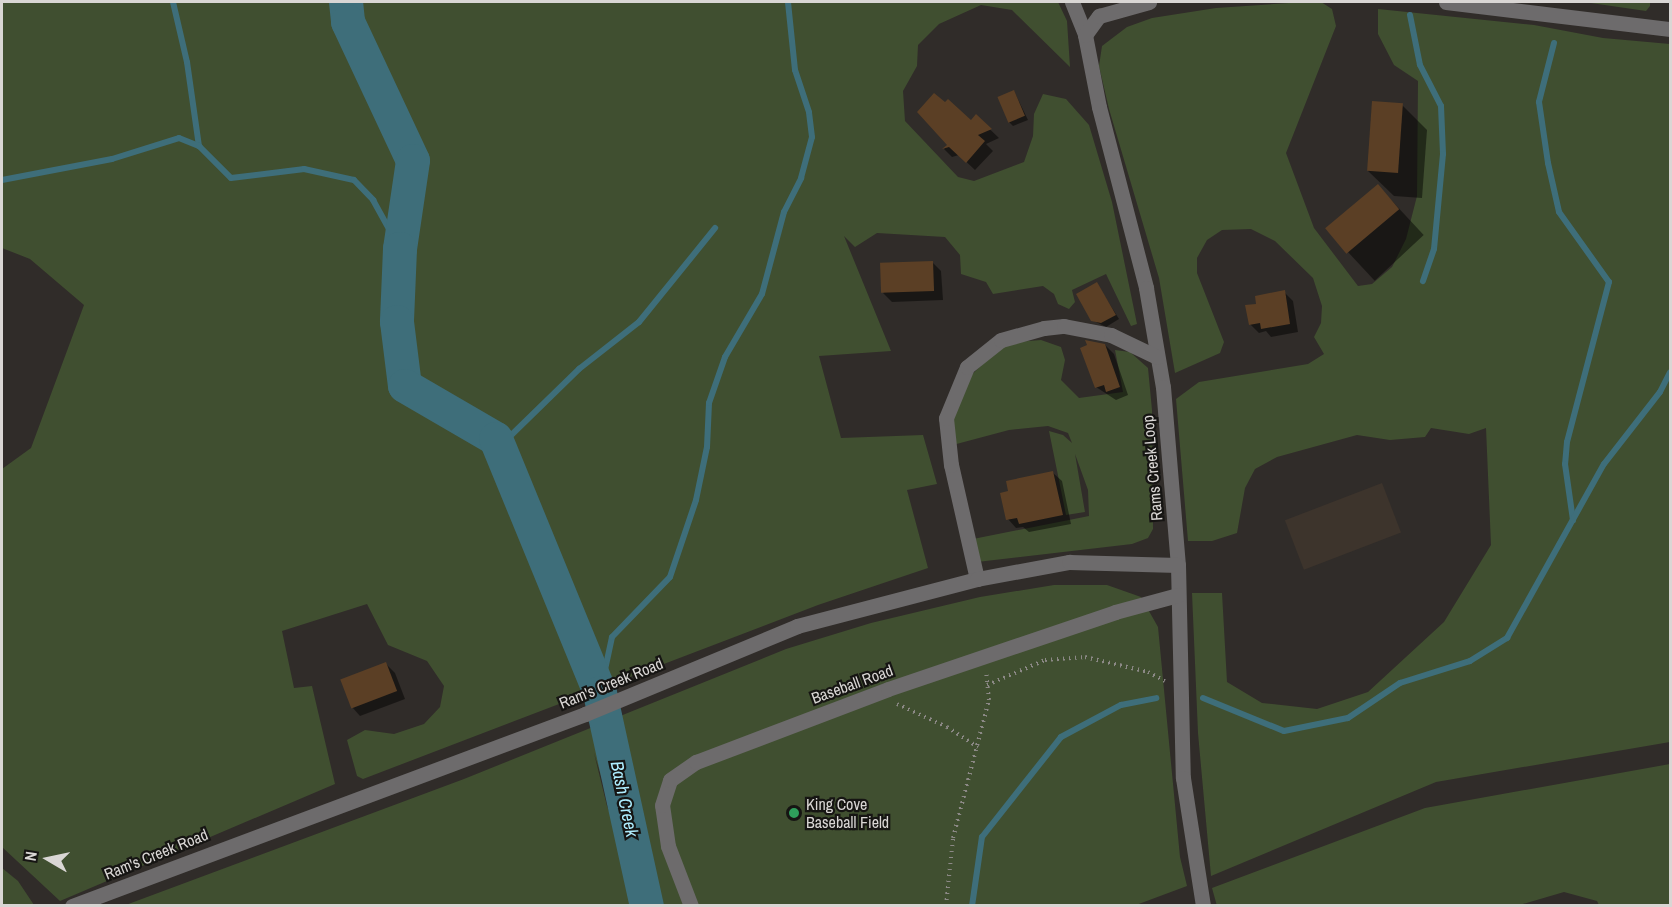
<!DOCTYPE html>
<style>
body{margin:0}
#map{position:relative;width:1672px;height:907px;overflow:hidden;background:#302c29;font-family:"Archivo Narrow",sans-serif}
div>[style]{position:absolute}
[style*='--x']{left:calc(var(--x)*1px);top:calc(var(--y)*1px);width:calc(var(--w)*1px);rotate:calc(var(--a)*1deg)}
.built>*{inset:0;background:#3d342c;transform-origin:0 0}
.green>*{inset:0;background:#404f30}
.shadow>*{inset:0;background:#0007;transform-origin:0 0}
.stream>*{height:6px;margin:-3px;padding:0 3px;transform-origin:3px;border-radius:3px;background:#3e6e7a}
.river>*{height:34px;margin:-17px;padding:0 17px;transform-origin:17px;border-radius:17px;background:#3e6e7a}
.building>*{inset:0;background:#5b3f25;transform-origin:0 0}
.path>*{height:4px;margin-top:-2px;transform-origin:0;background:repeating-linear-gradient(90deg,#8c8986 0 1.5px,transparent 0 6px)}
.minor>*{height:15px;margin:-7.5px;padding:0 7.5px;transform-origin:7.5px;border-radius:7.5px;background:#6d6b6c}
.dots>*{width:16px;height:16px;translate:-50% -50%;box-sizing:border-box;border:3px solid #161513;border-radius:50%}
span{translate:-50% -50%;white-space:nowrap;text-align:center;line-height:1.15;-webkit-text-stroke:4.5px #161513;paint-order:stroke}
.street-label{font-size:16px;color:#d9d6d4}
.poi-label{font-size:16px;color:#d9d6d4}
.left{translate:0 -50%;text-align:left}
.water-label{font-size:18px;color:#aeeeff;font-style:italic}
.frame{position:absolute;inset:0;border:3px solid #d9d6d4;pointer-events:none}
.north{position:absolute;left:18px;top:829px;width:60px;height:60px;-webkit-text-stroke:4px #161513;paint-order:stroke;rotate:279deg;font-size:16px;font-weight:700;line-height:24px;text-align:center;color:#d9d6d4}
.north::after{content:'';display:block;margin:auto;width:21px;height:27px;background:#d9d6d4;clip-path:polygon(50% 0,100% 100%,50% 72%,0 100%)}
</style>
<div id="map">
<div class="built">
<i style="left:1382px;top:483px;width:53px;height:104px;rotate:69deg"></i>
</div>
<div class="green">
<i style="clip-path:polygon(2px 2px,1058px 2px,1067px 21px,1070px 67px,1012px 10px,981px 5px,939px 24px,918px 45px,917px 66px,903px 91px,905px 121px,958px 177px,974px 181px,1024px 162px,1033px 136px,1034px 114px,1043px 94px,1066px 99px,1089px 125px,1112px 202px,1137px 324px,1131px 326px,1106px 274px,1072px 290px,1075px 302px,1069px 309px,1058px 304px,1054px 294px,1043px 286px,993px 294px,986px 282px,961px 274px,960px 255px,945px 237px,877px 233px,855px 247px,844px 236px,891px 351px,819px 356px,841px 438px,923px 435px,937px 484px,907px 490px,928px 568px,818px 605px,363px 779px,357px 776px,347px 740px,365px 730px,394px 734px,424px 724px,440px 707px,444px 686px,427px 661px,388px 645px,367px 604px,282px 631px,294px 688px,312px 686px,335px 784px,60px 901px,2px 847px,2px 469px,31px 448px,84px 305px,30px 259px,2px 248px)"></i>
<i style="clip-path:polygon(1304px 2px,1321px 2px,1332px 9px,1336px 26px,1286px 153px,1314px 228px,1358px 286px,1372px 284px,1392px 267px,1406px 239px,1417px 196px,1418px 81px,1394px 65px,1378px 34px,1378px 9px,1534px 25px,1603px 38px,1670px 44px,1670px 742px,1436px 782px,1211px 876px,1198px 733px,1192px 593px,1222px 593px,1227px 682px,1262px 703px,1317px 709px,1368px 692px,1444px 622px,1491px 545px,1486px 428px,1469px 434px,1431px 428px,1425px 437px,1390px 440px,1357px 435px,1277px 457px,1255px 469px,1245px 488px,1237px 533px,1212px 541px,1188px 541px,1176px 399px,1199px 382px,1308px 364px,1324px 354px,1314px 337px,1321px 323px,1322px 306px,1313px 278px,1275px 241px,1251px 229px,1222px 230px,1207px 240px,1197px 258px,1197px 273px,1224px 342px,1220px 353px,1175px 373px,1159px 278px,1109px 109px,1099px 66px,1102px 46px,1127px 27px,1152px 18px,1216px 8px)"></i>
<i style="clip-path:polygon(1584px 2px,1650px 2px,1650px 6px,1646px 11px)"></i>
<i style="clip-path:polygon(1041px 340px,1061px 347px,1065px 360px,1061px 380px,1079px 398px,1123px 392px,1115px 350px,1130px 352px,1148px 368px,1152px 410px,1153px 529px,1148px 538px,1132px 544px,977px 562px,973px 539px,1089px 516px,1088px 490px,1075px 454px,1085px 512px,1066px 515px,1049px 431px,1063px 435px,1072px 443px,1068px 433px,1048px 426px,1009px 430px,949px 446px,952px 409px,965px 381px,1005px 343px)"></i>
<i style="clip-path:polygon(evenodd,1054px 585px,1107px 585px,1141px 597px,1158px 627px,1180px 857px,1187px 886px,1136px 905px,123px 906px,464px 779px,786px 649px,871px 623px,980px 597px,1054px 585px,594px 753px,621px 841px,621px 842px,607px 806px,594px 753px)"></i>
<i style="clip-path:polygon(1670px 764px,1670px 905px,1599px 905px,1597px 901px,1564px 892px,1516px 906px,1217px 906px,1212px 888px,1425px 808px)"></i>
<i style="clip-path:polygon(2px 868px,18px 881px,34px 905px,2px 905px)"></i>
</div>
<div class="shadow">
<i style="clip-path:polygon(1014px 91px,1028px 120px,1013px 126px,1009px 122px)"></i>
<i style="clip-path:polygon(1402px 105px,1427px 130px,1422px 198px,1394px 196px,1368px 171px)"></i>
<i style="clip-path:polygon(976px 116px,999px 138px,986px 144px,993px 151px,975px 170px,959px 155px,952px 157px,944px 149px)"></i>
<i style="left:1378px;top:186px;width:67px;height:67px;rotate:47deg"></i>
<i style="clip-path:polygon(932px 262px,941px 271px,943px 300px,892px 302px,883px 293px)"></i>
<i style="clip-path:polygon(1097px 284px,1119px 319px,1106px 327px,1092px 320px)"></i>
<i style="clip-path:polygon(1284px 292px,1293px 301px,1298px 332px,1271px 337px,1266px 331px,1259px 333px,1250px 324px)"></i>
<i style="clip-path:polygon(1105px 345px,1114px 354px,1128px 395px,1116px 400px,1096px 387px)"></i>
<i style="clip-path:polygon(1053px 473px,1062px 481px,1071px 524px,1029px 532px,1023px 527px,1016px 528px,1008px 519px)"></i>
<i style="clip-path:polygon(386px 664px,395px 673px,405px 699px,360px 716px,352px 707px)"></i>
</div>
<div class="stream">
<i style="--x:173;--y:2;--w:62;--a:76.9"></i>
<i style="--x:187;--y:62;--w:85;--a:81.9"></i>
<i style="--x:1410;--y:15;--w:51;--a:78.7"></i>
<i style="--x:1420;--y:65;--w:46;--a:62.9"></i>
<i style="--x:1441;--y:106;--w:48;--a:87.6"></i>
<i style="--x:1443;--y:154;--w:95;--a:95.4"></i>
<i style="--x:1434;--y:249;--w:34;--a:109"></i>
<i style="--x:1554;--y:43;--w:61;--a:104.3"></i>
<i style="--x:1539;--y:102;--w:62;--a:81.6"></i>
<i style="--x:1548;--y:163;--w:50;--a:77.3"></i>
<i style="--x:1559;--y:212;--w:86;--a:54.5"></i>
<i style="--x:1609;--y:282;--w:165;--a:104.7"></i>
<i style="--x:1567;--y:442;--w:22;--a:95"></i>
<i style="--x:1565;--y:464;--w:57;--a:81.9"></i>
<i style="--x:2;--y:180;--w:112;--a:-10.8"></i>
<i style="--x:112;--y:159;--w:70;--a:-17.4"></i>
<i style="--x:179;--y:138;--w:22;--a:22"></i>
<i style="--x:199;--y:146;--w:45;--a:45"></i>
<i style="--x:231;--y:178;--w:74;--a:-7"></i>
<i style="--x:304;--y:169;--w:51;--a:12.4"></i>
<i style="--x:354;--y:180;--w:28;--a:46"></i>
<i style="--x:373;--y:200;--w:56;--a:61.1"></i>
<i style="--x:499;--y:447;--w:112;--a:-44.3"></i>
<i style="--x:579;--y:369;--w:76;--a:-38.1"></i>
<i style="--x:639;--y:322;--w:121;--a:-51"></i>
<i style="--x:600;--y:693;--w:57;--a:-77.9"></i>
<i style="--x:612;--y:637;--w:83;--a:-46"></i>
<i style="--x:670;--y:577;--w:81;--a:-71.3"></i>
<i style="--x:696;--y:500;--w:54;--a:-78.3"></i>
<i style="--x:707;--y:447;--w:44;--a:-87.4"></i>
<i style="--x:709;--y:403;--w:49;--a:-70.8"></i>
<i style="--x:725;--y:357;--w:73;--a:-59.6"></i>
<i style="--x:762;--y:294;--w:85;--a:-75"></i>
<i style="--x:784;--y:212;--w:38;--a:-63"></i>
<i style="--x:801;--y:178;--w:42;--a:-75"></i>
<i style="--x:812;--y:137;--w:25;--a:-97"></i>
<i style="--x:809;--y:112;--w:44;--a:-108.4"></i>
<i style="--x:795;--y:70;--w:68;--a:-95.9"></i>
<i style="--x:1203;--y:698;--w:87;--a:22.2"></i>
<i style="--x:1284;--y:731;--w:65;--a:-11.5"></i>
<i style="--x:1348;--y:718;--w:63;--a:-33.9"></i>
<i style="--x:1400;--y:683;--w:73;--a:-17.4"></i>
<i style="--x:1470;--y:661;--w:44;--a:-31.9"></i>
<i style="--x:1507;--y:638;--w:199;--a:-60.9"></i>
<i style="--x:1604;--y:464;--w:91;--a:-52.1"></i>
<i style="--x:1660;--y:392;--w:22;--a:-63"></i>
<i style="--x:972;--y:906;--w:70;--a:-81.8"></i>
<i style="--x:982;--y:837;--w:127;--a:-51.7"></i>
<i style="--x:1061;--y:737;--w:68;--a:-28.1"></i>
<i style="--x:1121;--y:705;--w:36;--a:-11"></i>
</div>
<div class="river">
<i style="--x:346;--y:2;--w:20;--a:84"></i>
<i style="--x:348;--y:22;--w:153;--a:64.9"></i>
<i style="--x:413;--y:161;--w:89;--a:98.4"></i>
<i style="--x:400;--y:249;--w:73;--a:92.4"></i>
<i style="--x:397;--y:322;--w:64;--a:82.9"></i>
<i style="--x:405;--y:386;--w:105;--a:30.2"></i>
<i style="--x:496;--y:439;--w:274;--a:67.7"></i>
<i style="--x:600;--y:693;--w:218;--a:77.6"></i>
</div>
<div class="building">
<i style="left:1014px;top:90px;width:28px;height:18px;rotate:67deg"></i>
<i style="clip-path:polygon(934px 93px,945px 102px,948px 99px,971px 120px,976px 114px,992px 129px,978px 135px,985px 141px,966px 163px,949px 147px,942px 149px,947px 145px,917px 112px)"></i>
<i style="left:1372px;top:101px;width:31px;height:70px;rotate:4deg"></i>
<i style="left:1378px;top:184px;width:33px;height:69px;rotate:50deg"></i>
<i style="left:933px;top:261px;width:30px;height:53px;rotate:88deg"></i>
<i style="clip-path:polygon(1097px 282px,1116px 315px,1101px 323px,1091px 321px,1076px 294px)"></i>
<i style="clip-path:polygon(1285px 290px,1290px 324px,1261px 329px,1260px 323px,1249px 325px,1245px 305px,1256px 304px,1255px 296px)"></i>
<i style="clip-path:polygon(1085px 340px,1105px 344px,1120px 387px,1106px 392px,1104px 385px,1095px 388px,1080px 348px,1087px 345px)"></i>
<i style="clip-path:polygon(1053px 471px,1063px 515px,1019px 524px,1017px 518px,1006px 520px,1000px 493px,1008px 491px,1006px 481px)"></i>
<i style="left:386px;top:662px;width:31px;height:49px;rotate:69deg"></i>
</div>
<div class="path">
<i style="--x:987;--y:685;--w:63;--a:-23.3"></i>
<i style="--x:1045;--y:660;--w:40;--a:-4.3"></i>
<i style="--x:1085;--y:657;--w:65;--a:13.4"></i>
<i style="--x:1148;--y:672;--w:19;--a:28"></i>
<i style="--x:897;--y:704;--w:55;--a:24.7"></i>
<i style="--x:947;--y:727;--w:37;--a:33"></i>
<i style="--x:946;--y:906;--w:68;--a:-84.1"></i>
<i style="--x:953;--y:838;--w:143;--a:-75.4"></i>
<i style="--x:989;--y:700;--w:27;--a:-96"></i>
</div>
<div class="minor">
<i style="--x:1072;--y:2;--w:35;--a:68"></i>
<i style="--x:1085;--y:35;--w:73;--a:79"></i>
<i style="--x:1099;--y:107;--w:187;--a:75.4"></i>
<i style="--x:1146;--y:288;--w:100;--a:80.3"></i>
<i style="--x:1163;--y:387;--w:179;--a:85.2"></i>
<i style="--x:1178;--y:565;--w:213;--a:88.7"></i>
<i style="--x:1183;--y:778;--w:130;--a:81.1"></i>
<i style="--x:1446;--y:2;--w:226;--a:6.9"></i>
<i style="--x:1085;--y:35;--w:24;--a:-54"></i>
<i style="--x:1099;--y:16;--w:52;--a:-15.6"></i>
<i style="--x:977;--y:579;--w:117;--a:-102.8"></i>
<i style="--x:951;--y:465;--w:47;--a:-96.1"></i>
<i style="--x:946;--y:418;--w:55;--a:-67.6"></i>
<i style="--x:967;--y:367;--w:43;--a:-38.5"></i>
<i style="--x:1001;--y:340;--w:45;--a:-15.6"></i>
<i style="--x:1044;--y:328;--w:20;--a:-6"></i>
<i style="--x:1064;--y:326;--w:48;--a:10.8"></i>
<i style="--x:1111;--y:335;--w:51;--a:25.6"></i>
<i style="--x:72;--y:906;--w:548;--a:-20.52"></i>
<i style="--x:585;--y:714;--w:230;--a:-22.5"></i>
<i style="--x:797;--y:626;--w:186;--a:-14.6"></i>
<i style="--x:977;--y:579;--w:94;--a:-10.5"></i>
<i style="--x:1069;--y:562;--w:109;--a:1.6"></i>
<i style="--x:691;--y:906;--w:64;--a:-111"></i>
<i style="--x:668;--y:846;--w:41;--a:-98.3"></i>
<i style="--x:662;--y:805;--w:26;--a:-72"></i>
<i style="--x:670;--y:780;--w:32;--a:-35"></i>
<i style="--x:696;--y:762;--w:205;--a:-20.8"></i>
<i style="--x:888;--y:689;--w:240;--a:-18.7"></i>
<i style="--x:1115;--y:612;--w:65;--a:-15.1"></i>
</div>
<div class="dots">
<i style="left:794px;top:813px;background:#2e9e5b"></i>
</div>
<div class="street-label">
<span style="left:1152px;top:468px;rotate:-95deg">Rams Creek Loop</span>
<span style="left:611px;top:683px;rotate:-22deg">Ram's Creek Road</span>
<span style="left:852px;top:684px;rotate:-20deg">Baseball Road</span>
<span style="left:156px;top:854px;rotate:-22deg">Ram's Creek Road</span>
</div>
<div class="poi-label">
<span class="left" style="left:806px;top:813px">King Cove<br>Baseball Field</span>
</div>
<div class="water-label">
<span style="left:624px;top:799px;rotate:78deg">Bash Creek</span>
</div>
<div class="frame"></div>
<div class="north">N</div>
</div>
